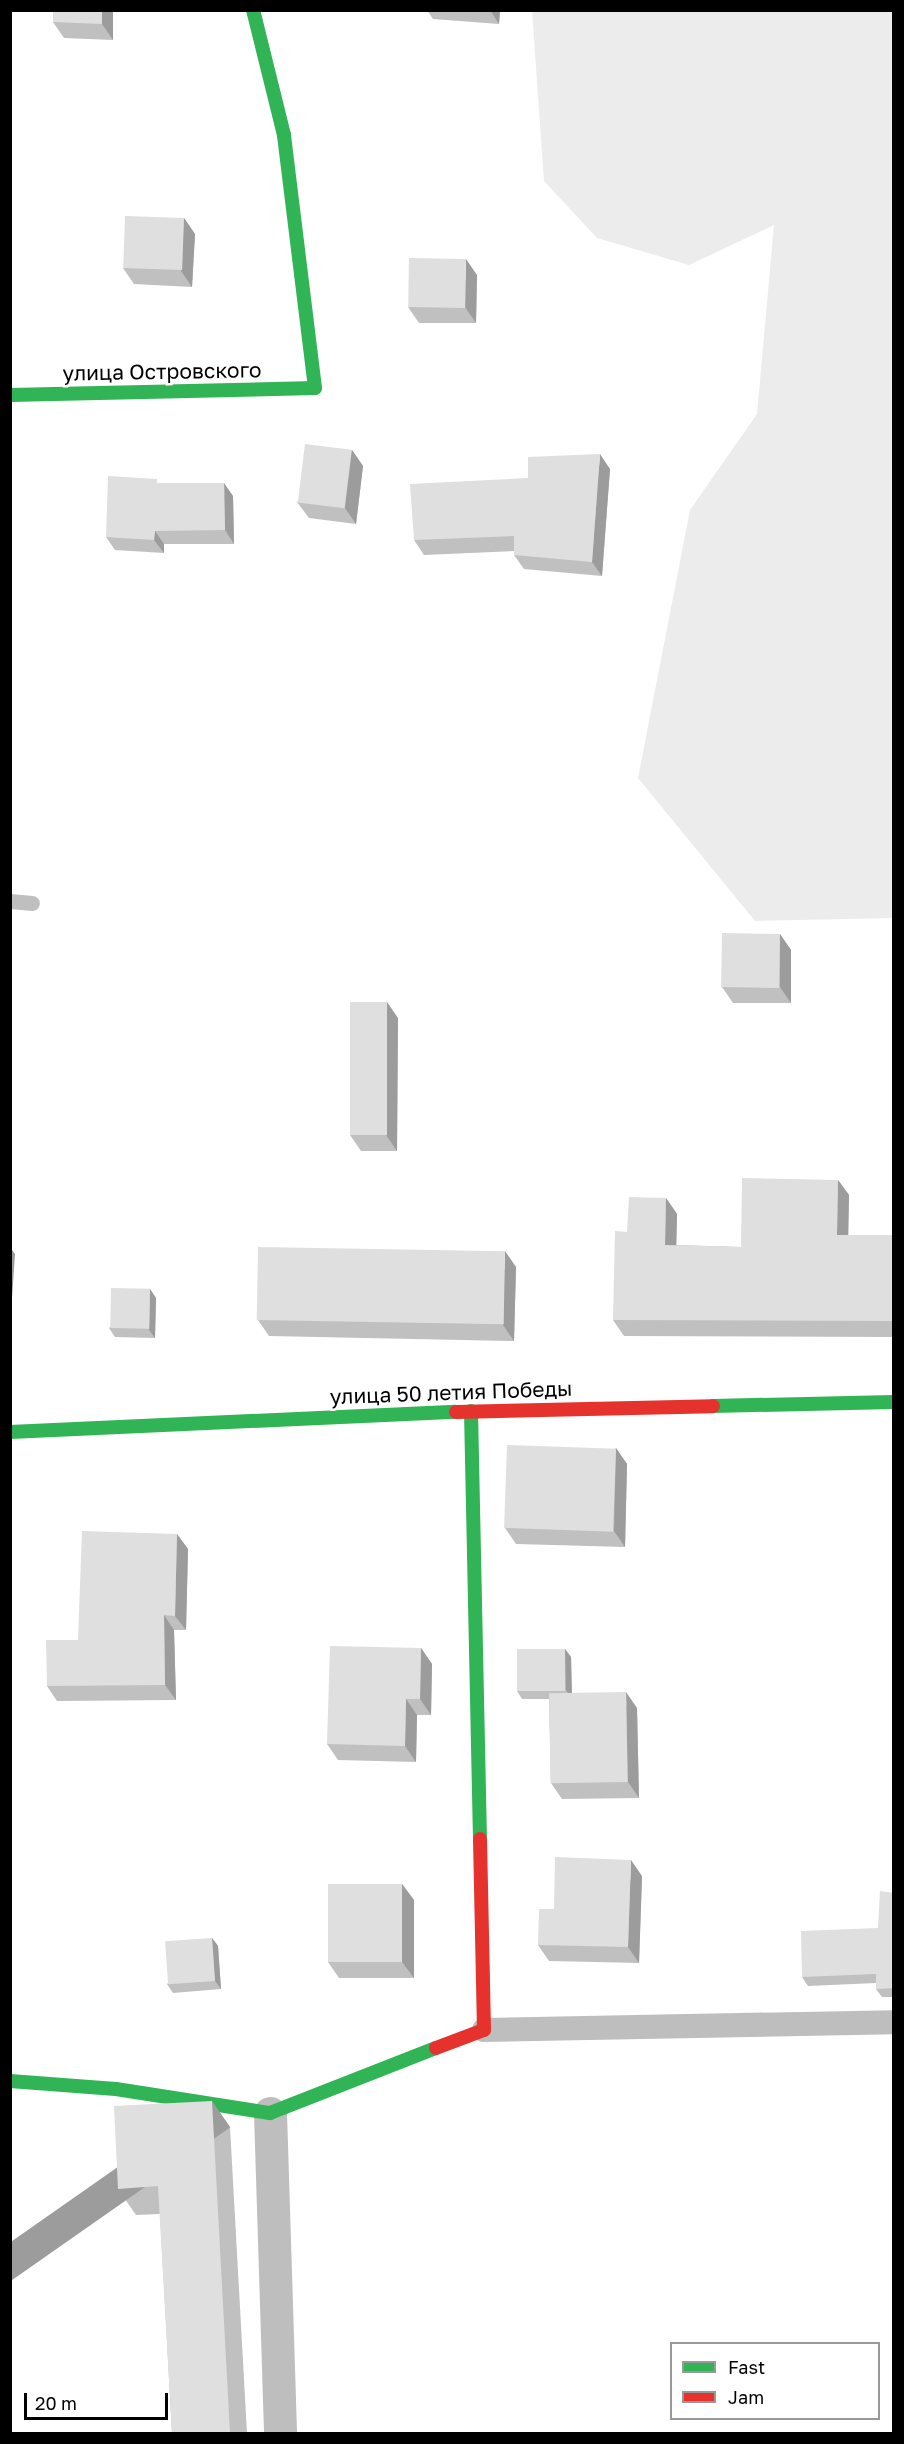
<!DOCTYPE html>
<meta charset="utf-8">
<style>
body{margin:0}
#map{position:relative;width:904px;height:2444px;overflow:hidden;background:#fff;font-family:"Golos Text",sans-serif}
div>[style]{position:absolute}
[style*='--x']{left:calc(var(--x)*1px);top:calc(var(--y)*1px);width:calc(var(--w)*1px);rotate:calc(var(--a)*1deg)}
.green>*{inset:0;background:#ececec}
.stream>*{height:15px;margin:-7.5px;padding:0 7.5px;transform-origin:7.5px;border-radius:7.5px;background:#bfbfbf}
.lane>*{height:24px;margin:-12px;padding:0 12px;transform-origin:12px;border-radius:12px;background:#bebebe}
.street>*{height:33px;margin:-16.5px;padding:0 16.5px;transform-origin:16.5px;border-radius:16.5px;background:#bebebe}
.fast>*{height:14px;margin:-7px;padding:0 7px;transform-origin:7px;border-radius:7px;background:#30b455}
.jam>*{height:14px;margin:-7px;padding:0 7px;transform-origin:7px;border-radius:7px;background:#e5322d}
.wall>*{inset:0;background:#c0c0c0}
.shaded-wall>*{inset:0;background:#9c9c9c;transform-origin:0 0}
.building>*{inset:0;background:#dfdfdf;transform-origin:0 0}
span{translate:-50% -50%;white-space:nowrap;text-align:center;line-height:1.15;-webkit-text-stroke:5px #fff;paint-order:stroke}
.street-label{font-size:21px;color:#000}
.frame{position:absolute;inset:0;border:12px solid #000;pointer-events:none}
.legend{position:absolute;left:670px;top:2342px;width:210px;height:78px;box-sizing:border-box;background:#fff;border:2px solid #999;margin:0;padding:8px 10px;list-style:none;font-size:18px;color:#000}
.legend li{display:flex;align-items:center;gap:12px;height:30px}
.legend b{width:30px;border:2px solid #999}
.scale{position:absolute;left:24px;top:2393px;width:144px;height:27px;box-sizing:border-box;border:3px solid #000;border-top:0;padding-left:8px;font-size:18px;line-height:21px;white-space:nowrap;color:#000;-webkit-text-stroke:4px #fff;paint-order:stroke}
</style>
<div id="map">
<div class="green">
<i style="clip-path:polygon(532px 11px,893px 11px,893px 918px,755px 921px,638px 778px,690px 510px,757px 414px,774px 225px,689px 265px,597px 238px,544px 181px)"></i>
</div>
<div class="stream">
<i style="--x:10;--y:901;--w:22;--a:5"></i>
</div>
<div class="lane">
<i style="--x:484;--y:2030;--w:410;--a:-1.1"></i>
</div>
<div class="street">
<i style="--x:270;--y:2113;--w:321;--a:88.2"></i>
</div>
<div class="fast">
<i style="--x:10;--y:395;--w:305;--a:-1.3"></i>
<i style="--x:315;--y:388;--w:255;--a:-97"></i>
<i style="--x:284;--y:135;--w:129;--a:-103.9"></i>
<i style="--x:713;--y:1406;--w:181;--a:-1.3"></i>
<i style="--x:471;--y:1411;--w:428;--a:88.8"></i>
<i style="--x:10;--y:1432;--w:446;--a:-2.6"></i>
<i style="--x:10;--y:2081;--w:106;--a:4.3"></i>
<i style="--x:116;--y:2089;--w:156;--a:8.9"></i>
<i style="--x:270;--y:2113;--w:178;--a:-21.4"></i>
</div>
<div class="jam">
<i style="--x:456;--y:1412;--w:257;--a:-1.3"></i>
<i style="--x:436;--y:2048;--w:51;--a:-20.6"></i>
<i style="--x:484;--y:2030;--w:191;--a:-91.2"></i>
</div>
<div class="wall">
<i style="clip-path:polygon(113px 10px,113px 40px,64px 38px,53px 22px)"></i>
<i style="clip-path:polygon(427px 10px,500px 10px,499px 24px,433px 19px)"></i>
<i style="clip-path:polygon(184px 218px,195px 234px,192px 287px,134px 284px,123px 268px)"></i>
<i style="clip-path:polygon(477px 275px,476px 323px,419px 323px,408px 307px)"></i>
<i style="clip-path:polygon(352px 450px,363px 466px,356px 524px,309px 518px,297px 502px)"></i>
<i style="clip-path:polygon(610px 469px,602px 576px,524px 569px,514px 555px,514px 551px,424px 555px,414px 540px,528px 478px)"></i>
<i style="clip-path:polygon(160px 483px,233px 496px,234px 544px,164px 544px,164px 553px,115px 550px,106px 537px)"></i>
<i style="clip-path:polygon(780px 934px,791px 950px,791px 1003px,733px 1003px,722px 987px)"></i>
<i style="clip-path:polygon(398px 1018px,397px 1151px,361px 1151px,350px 1135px)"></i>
<i style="clip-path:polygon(838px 1180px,849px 1195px,848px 1235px,894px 1235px,894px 1337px,624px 1336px,613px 1320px,627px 1232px,666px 1198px,677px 1214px,676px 1245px,741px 1247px)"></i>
<i style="clip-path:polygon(516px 1267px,514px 1341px,269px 1336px,258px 1320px)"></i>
<i style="clip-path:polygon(150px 1289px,156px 1298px,155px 1338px,115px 1337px,109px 1328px)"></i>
<i style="clip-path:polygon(616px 1448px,627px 1464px,625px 1547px,516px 1544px,505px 1528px)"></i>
<i style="clip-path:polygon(177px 1534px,188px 1549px,186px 1630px,174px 1630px,176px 1700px,57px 1701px,47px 1686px)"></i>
<i style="clip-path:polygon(421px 1648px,432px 1664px,431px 1715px,417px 1715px,416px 1762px,338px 1760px,327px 1744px)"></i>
<i style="clip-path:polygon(565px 1649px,571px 1657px,572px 1693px,637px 1708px,639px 1798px,562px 1799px,551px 1783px,549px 1699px,522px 1699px,517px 1691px)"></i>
<i style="clip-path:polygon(642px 1876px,639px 1963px,549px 1961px,538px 1945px,554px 1909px)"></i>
<i style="clip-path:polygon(402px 1884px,414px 1900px,414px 1978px,339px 1978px,328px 1962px)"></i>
<i style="clip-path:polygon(894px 1893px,894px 1997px,882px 1997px,876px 1989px,876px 1983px,808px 1986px,802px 1977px,878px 1928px)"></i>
<i style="clip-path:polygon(212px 1938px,218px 1946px,221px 1989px,173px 1993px,167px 1984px)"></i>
<i style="clip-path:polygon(230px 2127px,247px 2433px,172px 2433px,160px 2214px,136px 2215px,118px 2189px)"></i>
</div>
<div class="shaded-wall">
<i style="clip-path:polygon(102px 10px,113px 10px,113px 40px,102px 24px)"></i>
<i style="clip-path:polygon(490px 10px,500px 10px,499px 24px)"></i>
<i style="clip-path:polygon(184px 218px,195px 234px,192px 287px,181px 271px)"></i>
<i style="clip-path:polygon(466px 259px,477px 275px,476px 323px,465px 307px)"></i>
<i style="clip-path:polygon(352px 450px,363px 466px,356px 524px,345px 508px)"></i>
<i style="clip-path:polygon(600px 454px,610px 469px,602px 576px,592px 562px)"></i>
<i style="clip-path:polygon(224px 483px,233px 496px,234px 544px,225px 530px)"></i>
<i style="clip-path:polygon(155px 531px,164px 544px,164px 553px,154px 540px)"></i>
<i style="clip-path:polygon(780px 934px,791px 950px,791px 1003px,780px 987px)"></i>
<i style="clip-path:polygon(387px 1002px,398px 1018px,397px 1151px,386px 1135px)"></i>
<i style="clip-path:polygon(838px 1180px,849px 1195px,848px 1250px,837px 1235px)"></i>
<i style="clip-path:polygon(666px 1198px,677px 1214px,676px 1261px,665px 1245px)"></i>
<i style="clip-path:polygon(10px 1247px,15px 1254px,10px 1328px)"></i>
<i style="clip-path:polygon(505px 1251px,516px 1267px,514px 1341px,503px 1325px)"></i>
<i style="clip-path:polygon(150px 1289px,156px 1298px,155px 1338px,149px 1330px)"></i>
<i style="clip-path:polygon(616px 1448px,627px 1464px,625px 1547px,614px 1531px)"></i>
<i style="clip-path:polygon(177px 1534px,188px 1549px,186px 1630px,175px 1616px)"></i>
<i style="clip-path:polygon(164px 1615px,174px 1630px,176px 1700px,165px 1685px)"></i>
<i style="clip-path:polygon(421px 1648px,432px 1664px,431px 1715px,420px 1699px)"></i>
<i style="clip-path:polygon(565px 1649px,571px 1657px,572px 1699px,566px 1690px)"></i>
<i style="clip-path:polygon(626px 1692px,637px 1708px,639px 1798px,628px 1782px)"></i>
<i style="clip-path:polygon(406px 1699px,417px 1715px,416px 1762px,405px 1746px)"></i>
<i style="clip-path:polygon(631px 1860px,642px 1876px,639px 1963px,628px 1947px)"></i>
<i style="clip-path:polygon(402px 1884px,414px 1900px,414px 1978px,402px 1962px)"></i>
<i style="clip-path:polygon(212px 1938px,218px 1946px,221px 1989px,215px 1981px)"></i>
<i style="left:212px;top:2101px;width:32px;height:332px;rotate:55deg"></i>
</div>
<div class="building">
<i style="clip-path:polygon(53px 10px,102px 10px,102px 24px,53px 22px)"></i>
<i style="left:125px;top:216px;width:59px;height:52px;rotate:2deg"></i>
<i style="left:409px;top:258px;width:57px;height:49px;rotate:1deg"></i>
<i style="left:305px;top:444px;width:47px;height:59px;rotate:7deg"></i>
<i style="clip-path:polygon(600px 454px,592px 562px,514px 555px,514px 536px,414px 540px,410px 484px,528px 478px,528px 457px)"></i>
<i style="clip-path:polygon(108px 476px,157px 479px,157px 483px,224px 483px,225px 530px,155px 531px,154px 540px,106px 537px)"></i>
<i style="left:722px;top:933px;width:58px;height:54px;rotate:1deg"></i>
<i style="left:350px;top:1002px;width:37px;height:133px"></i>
<i style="clip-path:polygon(742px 1178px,838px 1180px,837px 1235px,894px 1235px,894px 1321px,613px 1320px,615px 1231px,627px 1232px,629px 1197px,666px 1198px,665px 1245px,741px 1247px)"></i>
<i style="left:258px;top:1247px;width:247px;height:73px;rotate:1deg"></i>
<i style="left:111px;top:1288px;width:39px;height:40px;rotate:1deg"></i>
<i style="left:507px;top:1445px;width:109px;height:83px;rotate:2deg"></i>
<i style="clip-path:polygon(82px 1531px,177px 1534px,175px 1616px,164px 1615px,165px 1685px,47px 1686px,46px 1640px,78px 1640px)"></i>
<i style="clip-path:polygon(330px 1646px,421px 1648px,420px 1699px,406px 1699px,405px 1746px,327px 1744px)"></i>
<i style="left:517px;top:1649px;width:48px;height:42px"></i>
<i style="left:626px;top:1692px;width:90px;height:77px;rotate:89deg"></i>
<i style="clip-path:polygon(555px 1857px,631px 1860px,628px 1947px,538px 1945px,539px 1909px,554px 1909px)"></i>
<i style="left:402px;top:1884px;width:78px;height:74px;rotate:90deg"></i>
<i style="clip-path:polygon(880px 1891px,894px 1893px,894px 1988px,876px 1989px,876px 1974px,802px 1977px,801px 1931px,878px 1928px)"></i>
<i style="left:212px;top:1938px;width:43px;height:47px;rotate:86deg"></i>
<i style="clip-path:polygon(212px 2101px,230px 2433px,172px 2433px,158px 2186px,118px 2189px,114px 2106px)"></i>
</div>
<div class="street-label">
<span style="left:162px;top:371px;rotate:-1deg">улица Островского</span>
<span style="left:451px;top:1392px;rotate:-2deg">улица 50 летия Победы</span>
</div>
<div class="frame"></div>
<ul class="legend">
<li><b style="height:8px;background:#30b455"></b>Fast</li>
<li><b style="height:8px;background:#e5322d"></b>Jam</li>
</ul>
<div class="scale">20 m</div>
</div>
